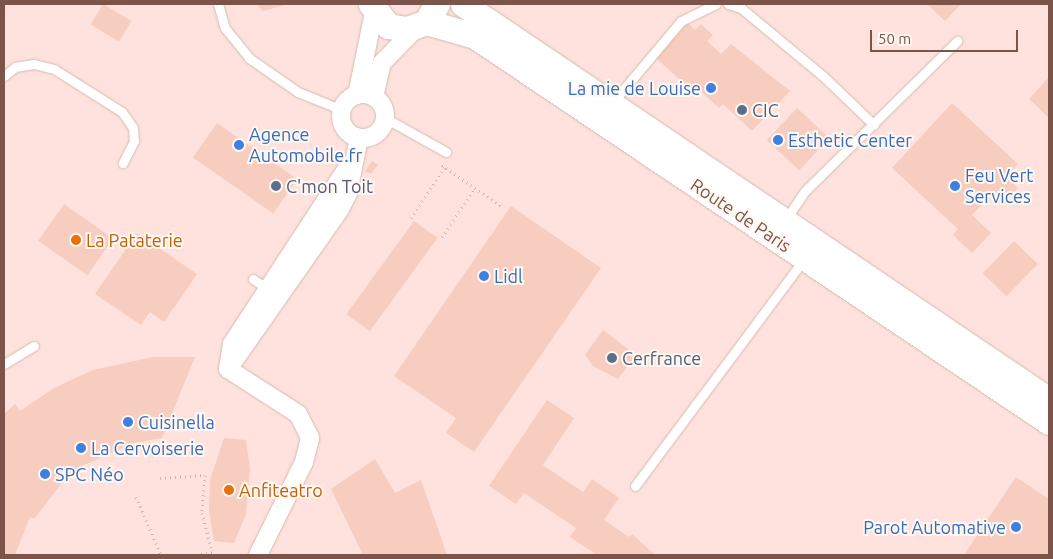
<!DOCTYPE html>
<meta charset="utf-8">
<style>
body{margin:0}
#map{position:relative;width:1053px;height:559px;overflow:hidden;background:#fef3e9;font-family:Ubuntu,sans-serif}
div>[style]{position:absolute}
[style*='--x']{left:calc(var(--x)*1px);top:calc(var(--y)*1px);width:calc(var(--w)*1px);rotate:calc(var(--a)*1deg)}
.commercial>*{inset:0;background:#ffe2dd;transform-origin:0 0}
.building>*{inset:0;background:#f6cdbe;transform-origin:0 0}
.path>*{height:3px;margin-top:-1.5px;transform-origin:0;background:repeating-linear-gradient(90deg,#ddafa0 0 1px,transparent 0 5px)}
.roads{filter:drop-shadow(0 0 1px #d5bbb0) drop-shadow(0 0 1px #d5bbb0)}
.service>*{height:9px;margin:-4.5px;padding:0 4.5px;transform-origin:4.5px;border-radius:4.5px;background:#fff}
.minor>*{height:18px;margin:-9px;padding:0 9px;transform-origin:9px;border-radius:9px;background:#fff}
.minor>.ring{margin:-9px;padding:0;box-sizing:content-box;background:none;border:18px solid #fff;border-radius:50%}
.secondary>*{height:25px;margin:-12.5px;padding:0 12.5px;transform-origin:12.5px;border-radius:12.5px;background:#fff}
.dots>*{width:14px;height:14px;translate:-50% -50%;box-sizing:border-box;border:2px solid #fff8f2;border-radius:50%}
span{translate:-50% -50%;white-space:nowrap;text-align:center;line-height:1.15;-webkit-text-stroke:4px #fff8f2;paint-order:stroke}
.shop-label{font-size:18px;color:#366cbe}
.right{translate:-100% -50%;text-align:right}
.left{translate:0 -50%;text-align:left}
.service-label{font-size:18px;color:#4e5e75}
.street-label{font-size:18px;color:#7c5449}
.food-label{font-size:18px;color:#c56008}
.frame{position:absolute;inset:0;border:5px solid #7c5449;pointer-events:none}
.scale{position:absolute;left:870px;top:30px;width:148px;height:22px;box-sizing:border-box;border:2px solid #7c5449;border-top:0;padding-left:6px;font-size:15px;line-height:18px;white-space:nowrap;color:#7c5449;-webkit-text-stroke:4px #fff8f2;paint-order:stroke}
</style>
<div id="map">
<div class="commercial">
<i style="left:4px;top:4px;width:1045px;height:551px"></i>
</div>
<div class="building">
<i style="left:103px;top:4px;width:33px;height:24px;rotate:31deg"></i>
<i style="clip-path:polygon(256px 4px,288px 4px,263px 11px)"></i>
<i style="clip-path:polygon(927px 4px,961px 4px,945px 21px)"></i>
<i style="clip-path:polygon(688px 23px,695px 30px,701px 24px,713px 35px,707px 41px,721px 54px,731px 44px,790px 91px,752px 131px,723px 104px,719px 108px,694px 85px,690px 89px,656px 58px)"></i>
<i style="clip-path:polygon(1049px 77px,1049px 118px,1029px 99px)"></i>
<i style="clip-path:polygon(952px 103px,1018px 164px,1006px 177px,1018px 188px,1002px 205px,991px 195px,972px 215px,991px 233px,972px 253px,953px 235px,958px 229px,892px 168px)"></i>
<i style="left:797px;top:108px;width:44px;height:44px;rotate:43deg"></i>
<i style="left:217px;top:123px;width:98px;height:42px;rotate:35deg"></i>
<i style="clip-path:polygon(372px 161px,378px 165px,371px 174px,365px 171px)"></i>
<i style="left:64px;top:204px;width:60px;height:45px;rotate:35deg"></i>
<i style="clip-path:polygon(511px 206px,601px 268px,474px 452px,446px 433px,456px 418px,394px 376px)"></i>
<i style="left:414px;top:221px;width:29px;height:115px;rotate:36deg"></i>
<i style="clip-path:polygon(137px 233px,197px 274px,164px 322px,150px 312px,141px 325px,95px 294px)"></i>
<i style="left:1014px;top:241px;width:33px;height:45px;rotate:44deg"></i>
<i style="clip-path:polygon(603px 330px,636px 355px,618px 379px,593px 366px,585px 355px)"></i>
<i style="clip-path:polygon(153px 357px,195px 357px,162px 438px,133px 443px,82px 466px,61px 484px,34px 519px,30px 517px,15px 555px,4px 555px,4px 414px,15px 404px,20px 411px,54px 388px,93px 370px)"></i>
<i style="clip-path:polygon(547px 400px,574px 418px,543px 465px,583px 492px,592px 479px,619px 498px,604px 520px,629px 537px,632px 534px,655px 555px,597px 555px,570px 537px,576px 528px,524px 493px,516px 504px,489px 486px)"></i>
<i style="clip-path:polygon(224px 438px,246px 440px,250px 469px,246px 514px,234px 543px,214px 541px,209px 511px,210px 480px)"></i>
<i style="clip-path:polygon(375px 459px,395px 493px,421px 480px,447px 555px,363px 555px,331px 489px)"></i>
<i style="clip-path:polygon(1016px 477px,1049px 499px,1049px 555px,964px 555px)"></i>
</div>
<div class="path">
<i style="--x:442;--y:165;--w:73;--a:35"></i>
<i style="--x:411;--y:218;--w:61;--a:-56.3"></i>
<i style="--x:442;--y:237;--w:59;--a:-56"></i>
<i style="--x:160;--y:478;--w:45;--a:-3.8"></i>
<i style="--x:205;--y:475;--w:38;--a:95"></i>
<i style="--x:202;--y:513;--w:40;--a:75.6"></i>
<i style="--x:212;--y:552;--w:16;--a:169"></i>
<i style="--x:136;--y:497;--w:63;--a:66.7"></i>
</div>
<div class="roads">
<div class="service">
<i style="--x:218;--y:4;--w:25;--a:74"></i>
<i style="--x:225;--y:28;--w:38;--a:51"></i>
<i style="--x:249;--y:58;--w:60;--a:34.8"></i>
<i style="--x:298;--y:92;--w:48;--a:22.2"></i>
<i style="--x:728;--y:4;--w:14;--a:17"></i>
<i style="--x:741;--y:8;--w:108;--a:39.7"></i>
<i style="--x:824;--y:77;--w:69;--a:43.8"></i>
<i style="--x:4;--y:76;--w:14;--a:-39"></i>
<i style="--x:15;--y:67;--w:19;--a:-9"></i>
<i style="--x:34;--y:64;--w:21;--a:14"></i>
<i style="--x:54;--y:69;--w:80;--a:32.3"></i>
<i style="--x:122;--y:112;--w:19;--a:55"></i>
<i style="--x:133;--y:128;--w:13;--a:86"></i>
<i style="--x:134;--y:141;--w:25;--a:117"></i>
<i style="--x:612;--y:103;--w:107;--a:-49.9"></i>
<i style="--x:681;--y:21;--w:39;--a:-26"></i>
<i style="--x:385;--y:118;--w:70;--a:29.1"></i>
<i style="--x:786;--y:219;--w:34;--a:-56"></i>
<i style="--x:805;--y:191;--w:214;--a:-44.6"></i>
<i style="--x:253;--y:279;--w:18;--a:34"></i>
<i style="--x:4;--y:364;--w:35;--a:-31"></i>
<i style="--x:635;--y:486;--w:284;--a:-53.3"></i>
</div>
<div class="minor">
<i class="ring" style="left:341px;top:94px;width:26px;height:26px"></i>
<i style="--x:357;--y:95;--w:85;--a:-78.4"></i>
<i style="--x:374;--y:97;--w:35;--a:-77"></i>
<i style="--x:382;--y:63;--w:50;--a:-45.8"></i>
<i style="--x:228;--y:369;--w:195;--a:-55"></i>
<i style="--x:340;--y:209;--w:18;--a:-63"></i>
<i style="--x:348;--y:193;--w:56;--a:-78.7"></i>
<i style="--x:228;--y:369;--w:25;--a:-81"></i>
<i style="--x:232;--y:344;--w:214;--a:-56.8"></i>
<i style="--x:228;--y:369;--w:83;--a:32.7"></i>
<i style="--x:298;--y:414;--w:27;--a:63"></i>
<i style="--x:310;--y:438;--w:25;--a:104"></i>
<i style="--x:304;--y:462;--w:104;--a:116.3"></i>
</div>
<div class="secondary">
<i style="--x:371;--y:4;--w:28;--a:52"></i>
<i style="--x:388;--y:26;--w:19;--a:9"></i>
<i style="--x:407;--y:29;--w:20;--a:-20"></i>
<i style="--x:426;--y:22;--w:21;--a:-59"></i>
<i style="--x:463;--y:4;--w:707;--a:34.05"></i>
<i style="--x:426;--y:22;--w:51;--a:15.9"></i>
<i style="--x:475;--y:36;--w:692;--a:33.92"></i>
</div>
</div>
<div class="dots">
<i style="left:711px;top:88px;background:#3f7fe0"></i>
<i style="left:742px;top:110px;background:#5c6f8a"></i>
<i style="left:778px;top:140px;background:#3f7fe0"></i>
<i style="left:239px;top:145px;background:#3f7fe0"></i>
<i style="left:276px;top:186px;background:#5c6f8a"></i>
<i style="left:955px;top:186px;background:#3f7fe0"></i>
<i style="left:76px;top:240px;background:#e8710a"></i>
<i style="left:484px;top:276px;background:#3f7fe0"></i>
<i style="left:612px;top:358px;background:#5c6f8a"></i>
<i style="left:128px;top:422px;background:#3f7fe0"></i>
<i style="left:81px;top:448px;background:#3f7fe0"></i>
<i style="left:45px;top:474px;background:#3f7fe0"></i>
<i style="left:229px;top:490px;background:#e8710a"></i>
<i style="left:1016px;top:527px;background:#3f7fe0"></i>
</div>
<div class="shop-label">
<span class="right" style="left:701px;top:88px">La mie de Louise</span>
<span class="left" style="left:249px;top:145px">Agence<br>Automobile.fr</span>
<span class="left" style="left:788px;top:140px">Esthetic Center</span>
<span class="left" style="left:965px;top:186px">Feu Vert<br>Services</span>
<span class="left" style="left:494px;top:276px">Lidl</span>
<span class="left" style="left:138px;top:422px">Cuisinella</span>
<span class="left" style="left:91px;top:448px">La Cervoiserie</span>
<span class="left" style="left:55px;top:474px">SPC Néo</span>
<span class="right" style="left:1006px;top:527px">Parot Automative</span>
</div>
<div class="service-label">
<span class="left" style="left:752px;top:110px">CIC</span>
<span class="left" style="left:286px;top:186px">C'mon Toit</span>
<span class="left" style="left:622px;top:358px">Cerfrance</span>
</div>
<div class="street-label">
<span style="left:741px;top:215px;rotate:34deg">Route de Paris</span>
</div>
<div class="food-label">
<span class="left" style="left:86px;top:240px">La Pataterie</span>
<span class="left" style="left:239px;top:490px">Anfiteatro</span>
</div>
<div class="frame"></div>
<div class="scale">50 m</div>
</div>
